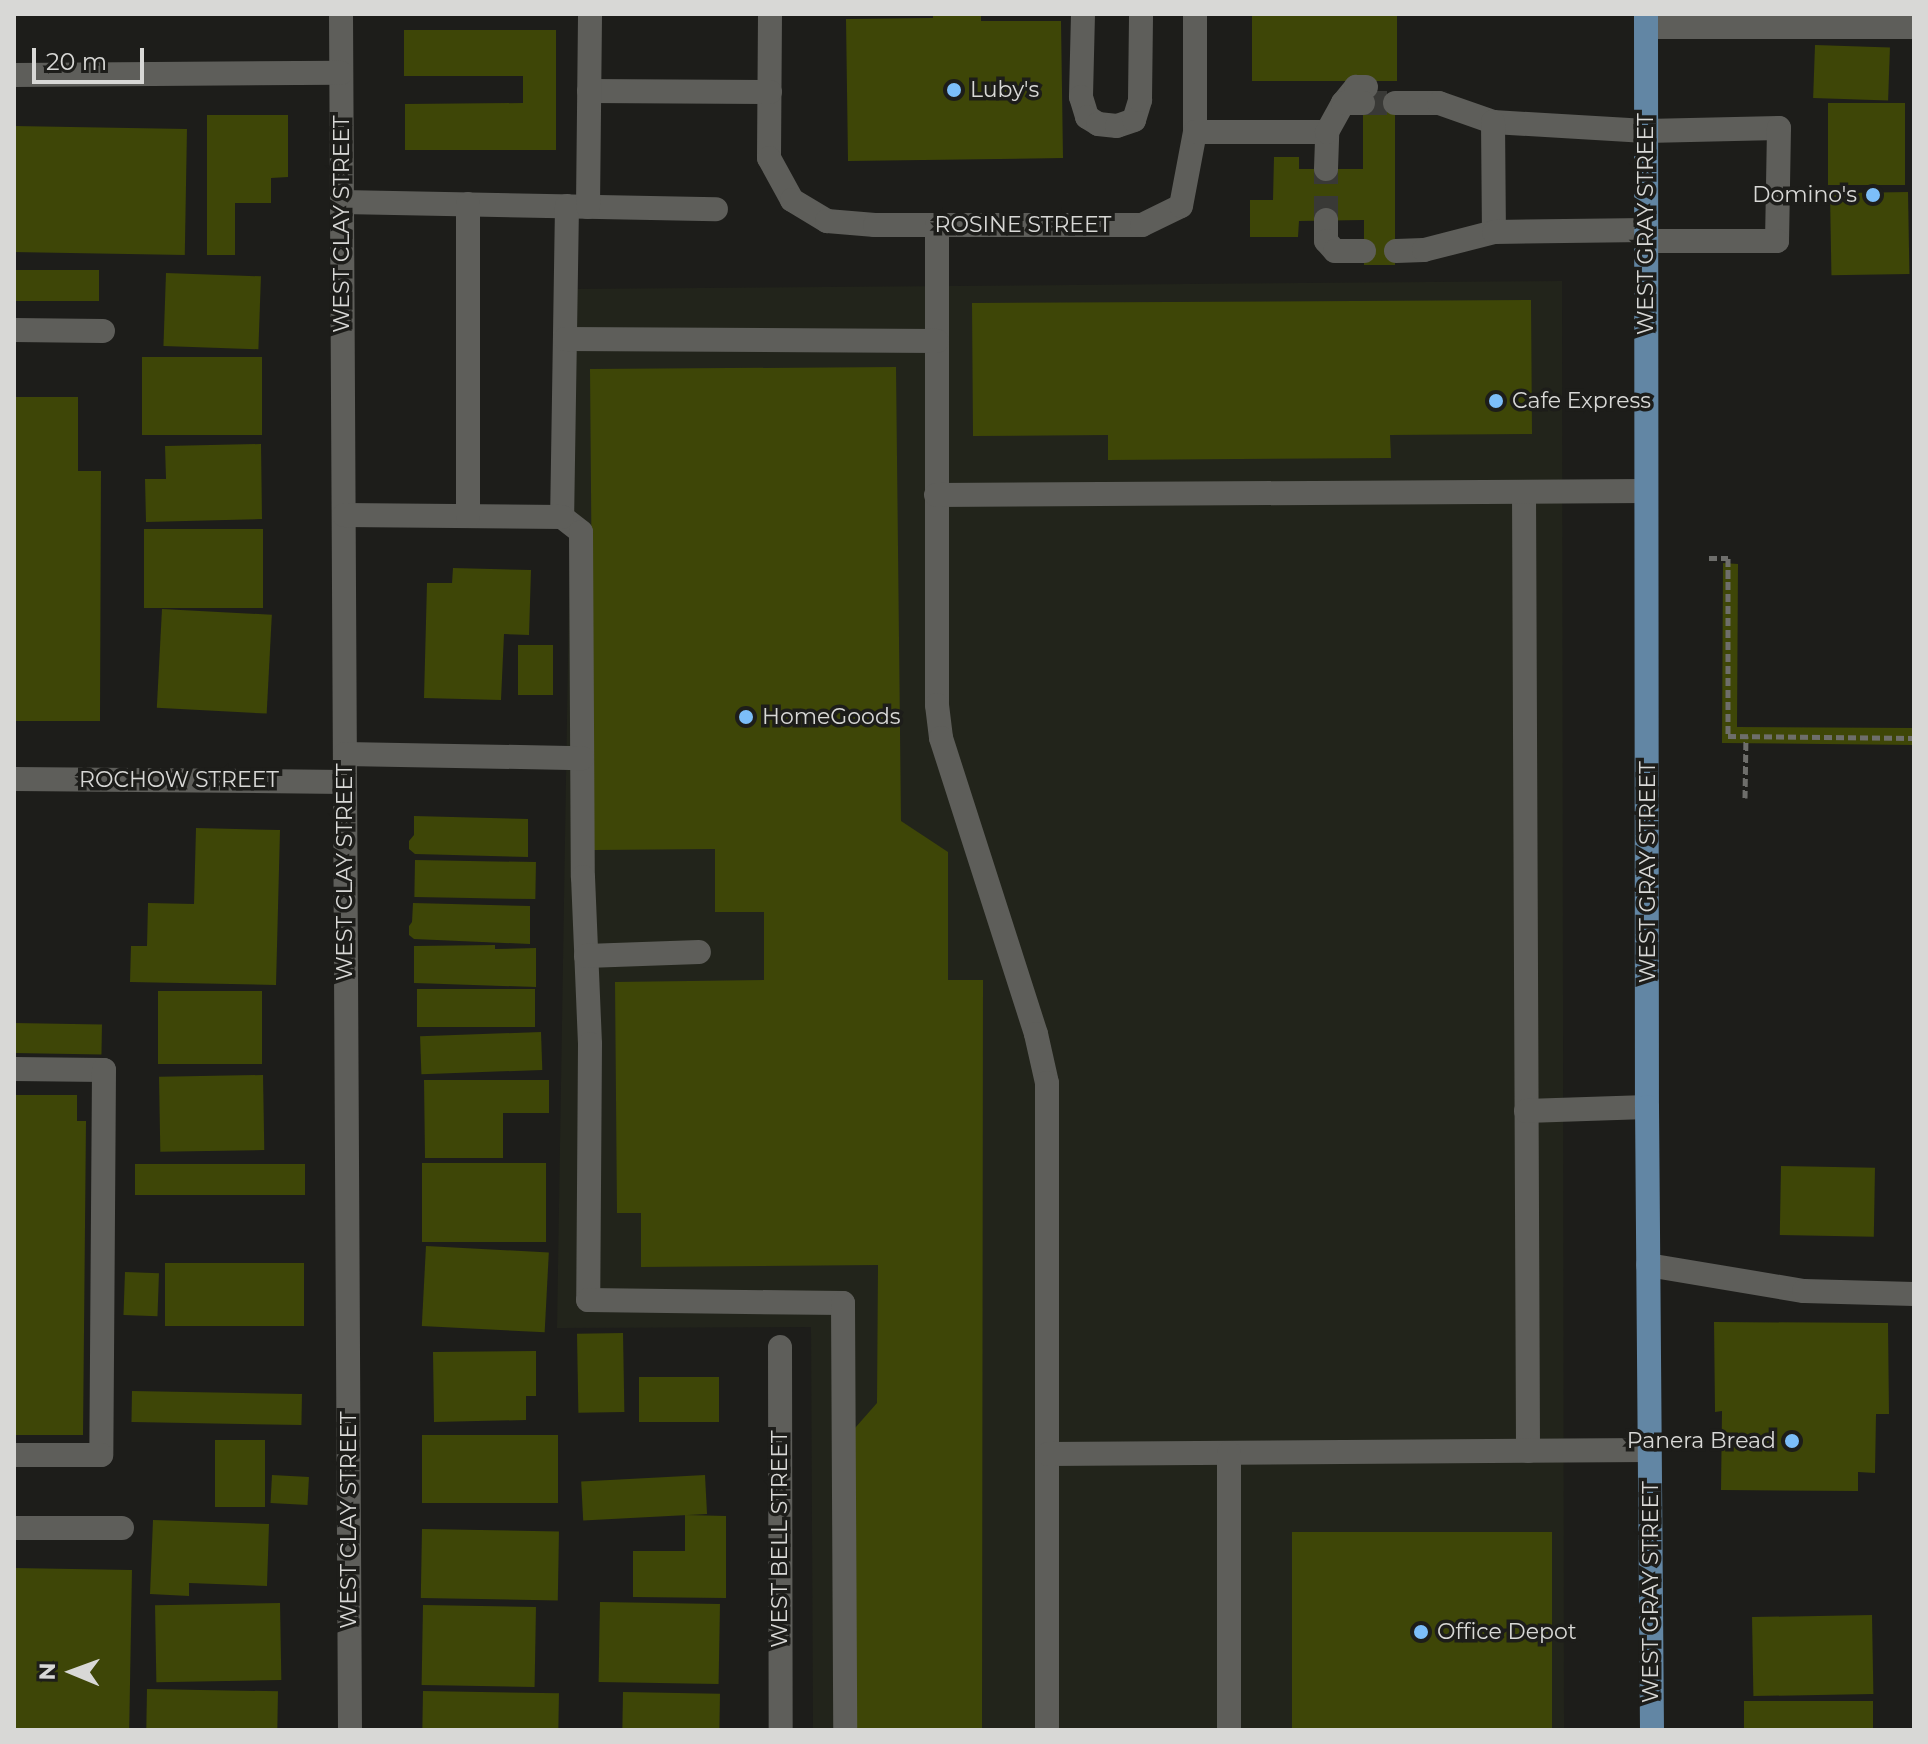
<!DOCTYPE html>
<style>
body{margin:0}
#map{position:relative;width:1928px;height:1744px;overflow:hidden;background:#1d1d1a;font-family:Montserrat,sans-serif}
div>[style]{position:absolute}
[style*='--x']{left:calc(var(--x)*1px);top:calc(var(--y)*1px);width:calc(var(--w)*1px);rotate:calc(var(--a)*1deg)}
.built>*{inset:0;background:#22241b}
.building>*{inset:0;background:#3e4607;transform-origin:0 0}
.minor-tunnel>*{height:24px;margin-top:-12px;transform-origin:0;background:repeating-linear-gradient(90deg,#393936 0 24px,transparent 0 36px)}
.path>*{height:5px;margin-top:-2.5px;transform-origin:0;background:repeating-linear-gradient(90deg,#6e6e6b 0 8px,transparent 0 12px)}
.minor>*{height:24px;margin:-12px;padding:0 12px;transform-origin:12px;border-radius:12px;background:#5e5e5a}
.major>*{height:24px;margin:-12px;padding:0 12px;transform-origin:12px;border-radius:12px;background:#6286a4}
.dots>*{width:22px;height:22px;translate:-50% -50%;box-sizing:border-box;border:4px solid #1d1d1a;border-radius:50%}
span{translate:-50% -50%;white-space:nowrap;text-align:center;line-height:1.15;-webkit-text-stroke:7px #1d1d1a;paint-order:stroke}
.poi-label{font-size:22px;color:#d8d8d6}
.left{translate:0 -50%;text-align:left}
.right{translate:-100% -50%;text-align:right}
.street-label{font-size:22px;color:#d8d8d6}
.frame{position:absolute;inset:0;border:16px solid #d8d8d6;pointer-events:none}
.north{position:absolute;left:32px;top:1632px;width:80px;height:80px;-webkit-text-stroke:6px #1d1d1a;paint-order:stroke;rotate:271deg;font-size:22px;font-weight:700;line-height:32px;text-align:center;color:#d8d8d6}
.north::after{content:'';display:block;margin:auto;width:28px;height:36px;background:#d8d8d6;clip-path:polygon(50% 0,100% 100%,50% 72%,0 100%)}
.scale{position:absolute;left:32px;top:48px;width:112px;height:36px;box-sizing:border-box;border:4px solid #d8d8d6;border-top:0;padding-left:10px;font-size:24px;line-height:28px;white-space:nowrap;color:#d8d8d6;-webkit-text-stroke:6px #1d1d1a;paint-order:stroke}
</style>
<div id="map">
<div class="built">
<i style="clip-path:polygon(1562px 281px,1564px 1730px,813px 1730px,811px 1327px,557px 1328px,574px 289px)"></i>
</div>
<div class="building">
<i style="clip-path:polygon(933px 14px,981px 14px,981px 21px,1061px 21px,1063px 158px,848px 161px,846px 19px,933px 18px)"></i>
<i style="left:1252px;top:14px;width:145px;height:67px"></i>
<i style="clip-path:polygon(404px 30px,556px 30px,556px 150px,405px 150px,405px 104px,523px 103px,523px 76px,404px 76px)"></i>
<i style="left:1815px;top:45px;width:75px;height:53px;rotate:2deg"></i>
<i style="clip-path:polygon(1363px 96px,1395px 96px,1395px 265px,1364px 265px,1364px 220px,1299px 221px,1298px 237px,1250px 237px,1250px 200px,1273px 200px,1274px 157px,1299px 157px,1299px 169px,1363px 169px)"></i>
<i style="left:1828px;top:103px;width:77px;height:82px"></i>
<i style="clip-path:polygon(207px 115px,288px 115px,288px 177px,271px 178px,271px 203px,235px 203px,235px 255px,207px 255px)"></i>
<i style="left:14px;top:126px;width:173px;height:126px;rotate:1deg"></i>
<i style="left:1908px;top:192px;width:82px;height:78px;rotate:89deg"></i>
<i style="left:14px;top:270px;width:85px;height:31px"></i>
<i style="left:166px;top:273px;width:95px;height:73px;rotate:2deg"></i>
<i style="clip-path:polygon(1531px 300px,1532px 434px,1390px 435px,1391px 458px,1108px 460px,1108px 435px,973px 436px,972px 303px)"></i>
<i style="left:142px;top:357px;width:120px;height:78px"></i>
<i style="clip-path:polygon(896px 367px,901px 821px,948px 852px,948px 980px,983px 980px,982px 1730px,855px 1730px,855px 1428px,877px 1403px,878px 1265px,641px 1267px,641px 1213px,617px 1213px,615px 982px,764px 980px,764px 912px,715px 912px,715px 849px,594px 850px,590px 369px)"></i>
<i style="clip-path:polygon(14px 397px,78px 397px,78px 471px,101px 471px,100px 721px,14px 721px)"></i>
<i style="clip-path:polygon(261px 444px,262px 519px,146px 522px,145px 479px,166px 479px,165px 446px)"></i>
<i style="left:263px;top:529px;width:79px;height:119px;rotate:90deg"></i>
<i style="clip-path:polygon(1723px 563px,1738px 564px,1737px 727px,1914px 728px,1914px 745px,1722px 743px)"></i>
<i style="clip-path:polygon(453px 568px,531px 570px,529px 635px,504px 634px,501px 700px,424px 698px,427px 583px,452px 583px)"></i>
<i style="left:162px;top:609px;width:110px;height:99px;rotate:3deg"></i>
<i style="left:518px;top:645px;width:35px;height:50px"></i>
<i style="clip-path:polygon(414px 816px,528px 819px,528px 857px,415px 854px,409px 849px,409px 841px,414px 835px)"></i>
<i style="clip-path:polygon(196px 828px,280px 830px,276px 985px,130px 982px,131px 946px,147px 946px,148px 903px,194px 904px)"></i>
<i style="left:415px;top:860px;width:121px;height:37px;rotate:1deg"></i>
<i style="clip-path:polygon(413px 903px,530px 906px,530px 944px,414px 939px,409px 935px,409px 926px,412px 922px)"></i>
<i style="clip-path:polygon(495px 945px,495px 949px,536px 948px,536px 987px,414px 983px,414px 946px)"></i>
<i style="left:417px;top:989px;width:118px;height:38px"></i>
<i style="left:158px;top:991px;width:104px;height:73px"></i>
<i style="left:14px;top:1023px;width:88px;height:30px;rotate:1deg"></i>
<i style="left:541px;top:1032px;width:38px;height:121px;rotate:88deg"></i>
<i style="left:263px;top:1075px;width:75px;height:104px;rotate:89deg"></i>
<i style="clip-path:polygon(424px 1080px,549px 1080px,549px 1113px,503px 1113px,503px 1158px,425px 1158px)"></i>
<i style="clip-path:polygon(14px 1095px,77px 1095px,77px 1121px,86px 1121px,83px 1435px,14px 1435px)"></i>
<i style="left:422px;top:1163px;width:124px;height:79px"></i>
<i style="left:305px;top:1164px;width:31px;height:170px;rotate:90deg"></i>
<i style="left:1781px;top:1166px;width:94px;height:69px;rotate:1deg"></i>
<i style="left:426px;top:1246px;width:123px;height:80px;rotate:3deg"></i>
<i style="left:165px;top:1263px;width:139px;height:63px"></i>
<i style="left:125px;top:1272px;width:34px;height:43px;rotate:2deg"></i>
<i style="clip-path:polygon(1714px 1322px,1888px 1323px,1889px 1414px,1876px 1414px,1875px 1473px,1858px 1472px,1858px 1491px,1721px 1490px,1722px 1411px,1715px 1412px)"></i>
<i style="left:623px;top:1333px;width:79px;height:46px;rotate:89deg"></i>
<i style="clip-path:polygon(536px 1351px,536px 1396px,526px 1396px,526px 1420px,434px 1422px,433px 1352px)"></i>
<i style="left:719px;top:1377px;width:45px;height:80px;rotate:90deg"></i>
<i style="left:132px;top:1391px;width:170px;height:31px;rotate:1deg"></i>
<i style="left:422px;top:1435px;width:136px;height:68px"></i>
<i style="left:215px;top:1440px;width:50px;height:67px"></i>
<i style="left:272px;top:1475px;width:37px;height:28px;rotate:3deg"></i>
<i style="left:705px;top:1475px;width:39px;height:124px;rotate:87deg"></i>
<i style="clip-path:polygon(685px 1515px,726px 1516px,726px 1598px,633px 1597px,633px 1551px,685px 1551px)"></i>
<i style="clip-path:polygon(153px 1520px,269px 1524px,267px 1586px,189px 1583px,189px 1596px,150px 1594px)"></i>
<i style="left:422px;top:1529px;width:137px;height:69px;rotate:1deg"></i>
<i style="left:1292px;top:1532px;width:260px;height:198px"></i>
<i style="left:14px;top:1568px;width:118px;height:162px;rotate:1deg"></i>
<i style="left:600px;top:1602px;width:120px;height:80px;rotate:1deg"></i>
<i style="left:280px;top:1603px;width:77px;height:125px;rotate:89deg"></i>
<i style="left:423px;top:1605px;width:113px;height:80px;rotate:1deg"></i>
<i style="left:1872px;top:1615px;width:79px;height:120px;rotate:89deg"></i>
<i style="left:147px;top:1689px;width:131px;height:41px;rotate:1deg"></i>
<i style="left:423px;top:1691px;width:136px;height:39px;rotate:1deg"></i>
<i style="left:623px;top:1692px;width:97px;height:38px;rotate:1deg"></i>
<i style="left:1744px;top:1701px;width:129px;height:29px"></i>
</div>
<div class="minor-tunnel">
<i style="--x:1363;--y:103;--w:32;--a:0"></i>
<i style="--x:1326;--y:220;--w:51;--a:-90"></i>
</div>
<div class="path">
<i style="--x:1709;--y:558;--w:19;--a:0"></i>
<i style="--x:1728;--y:558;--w:178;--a:90"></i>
<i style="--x:1728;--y:736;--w:186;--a:0.6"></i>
<i style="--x:1745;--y:798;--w:62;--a:-89.1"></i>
</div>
<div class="minor">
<i style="--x:341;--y:14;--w:1716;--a:89.7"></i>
<i style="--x:770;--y:14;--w:144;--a:90.4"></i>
<i style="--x:769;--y:158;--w:48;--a:61.3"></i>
<i style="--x:792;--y:200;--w:41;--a:31"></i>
<i style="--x:827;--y:221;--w:48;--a:4.8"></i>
<i style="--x:875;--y:225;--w:267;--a:0"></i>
<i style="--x:1142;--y:225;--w:43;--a:-26"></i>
<i style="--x:1181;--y:206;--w:75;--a:-79.3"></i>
<i style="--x:1195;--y:132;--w:118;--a:-90"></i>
<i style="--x:1083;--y:14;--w:83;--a:91.4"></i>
<i style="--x:1081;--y:97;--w:21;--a:73"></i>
<i style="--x:1087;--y:117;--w:13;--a:32"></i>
<i style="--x:1098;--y:124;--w:19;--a:6"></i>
<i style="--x:1117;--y:126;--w:18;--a:-19"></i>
<i style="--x:1134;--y:120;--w:21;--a:-73"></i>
<i style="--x:1140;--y:100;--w:86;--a:-89.3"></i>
<i style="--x:1646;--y:27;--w:268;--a:0"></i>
<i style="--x:14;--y:75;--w:327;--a:-0.4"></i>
<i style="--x:589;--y:91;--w:181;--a:0.3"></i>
<i style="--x:1343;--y:103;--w:21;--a:-51"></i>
<i style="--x:1356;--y:87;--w:10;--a:0"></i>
<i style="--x:1395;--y:103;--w:44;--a:0"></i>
<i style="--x:1439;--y:103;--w:57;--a:19.4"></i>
<i style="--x:1493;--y:122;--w:153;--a:3.4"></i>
<i style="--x:1646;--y:131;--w:133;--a:-1.3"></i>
<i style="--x:1779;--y:128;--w:113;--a:91"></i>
<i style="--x:1777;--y:241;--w:131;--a:180"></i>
<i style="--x:1493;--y:122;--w:110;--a:89.5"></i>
<i style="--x:1195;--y:132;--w:132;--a:0"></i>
<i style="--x:1326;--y:169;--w:37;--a:-88"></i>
<i style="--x:1327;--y:132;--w:33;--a:-61"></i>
<i style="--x:1343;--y:103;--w:20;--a:0"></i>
<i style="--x:342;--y:202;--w:374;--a:1.1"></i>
<i style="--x:567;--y:206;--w:311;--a:90.9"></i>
<i style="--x:562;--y:517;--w:24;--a:38"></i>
<i style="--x:581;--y:532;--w:345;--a:89.7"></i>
<i style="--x:583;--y:877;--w:167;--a:87.6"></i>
<i style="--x:590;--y:1044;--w:256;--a:90.4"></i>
<i style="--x:588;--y:1300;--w:255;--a:0.7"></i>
<i style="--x:843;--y:1303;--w:427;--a:89.7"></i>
<i style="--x:588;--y:207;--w:193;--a:-89.4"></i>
<i style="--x:1326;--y:220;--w:21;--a:90"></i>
<i style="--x:1326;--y:241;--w:13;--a:48"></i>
<i style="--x:1335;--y:251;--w:29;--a:0"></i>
<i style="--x:937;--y:225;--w:480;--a:90"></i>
<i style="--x:937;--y:705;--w:33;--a:83"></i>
<i style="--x:941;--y:738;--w:311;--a:72.2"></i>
<i style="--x:1036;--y:1034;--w:50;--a:77.3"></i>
<i style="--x:1047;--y:1083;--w:647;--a:90"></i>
<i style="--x:1396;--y:251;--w:28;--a:-2"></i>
<i style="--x:1424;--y:250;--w:72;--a:-14.4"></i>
<i style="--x:1494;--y:232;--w:152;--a:-0.8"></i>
<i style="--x:14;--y:330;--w:89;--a:0.6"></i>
<i style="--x:565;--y:339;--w:372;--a:0.3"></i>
<i style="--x:1524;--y:492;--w:959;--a:89.76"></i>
<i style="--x:936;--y:495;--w:709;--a:-0.32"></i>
<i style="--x:344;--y:515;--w:218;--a:0.5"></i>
<i style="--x:468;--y:516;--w:312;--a:-90"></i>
<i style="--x:345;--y:754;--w:237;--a:1"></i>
<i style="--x:14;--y:779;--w:331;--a:0.5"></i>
<i style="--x:586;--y:956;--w:113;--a:-2"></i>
<i style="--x:14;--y:1069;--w:90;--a:0.6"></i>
<i style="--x:104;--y:1070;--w:385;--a:90.4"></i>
<i style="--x:101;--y:1455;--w:87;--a:180"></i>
<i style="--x:1526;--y:1111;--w:121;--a:-1.9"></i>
<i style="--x:1648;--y:1265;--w:158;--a:9.5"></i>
<i style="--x:1804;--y:1291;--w:110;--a:1.6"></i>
<i style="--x:780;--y:1347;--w:383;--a:89.9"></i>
<i style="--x:1048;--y:1454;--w:601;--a:-0.38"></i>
<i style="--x:14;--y:1528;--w:108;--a:0"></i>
<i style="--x:1229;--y:1730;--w:277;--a:-90"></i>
</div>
<div class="major">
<i style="--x:1646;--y:14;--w:1093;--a:89.95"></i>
<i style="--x:1647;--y:1107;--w:623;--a:89.54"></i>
</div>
<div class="dots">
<i style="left:954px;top:90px;background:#7cbef9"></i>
<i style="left:1873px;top:195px;background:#7cbef9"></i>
<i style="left:1496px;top:401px;background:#7cbef9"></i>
<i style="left:746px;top:717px;background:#7cbef9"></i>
<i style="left:1792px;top:1441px;background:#7cbef9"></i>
<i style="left:1421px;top:1632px;background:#7cbef9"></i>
</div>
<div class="poi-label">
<span class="left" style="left:970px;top:90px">Luby's</span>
<span class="right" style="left:1857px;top:195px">Domino's</span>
<span class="left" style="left:1512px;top:401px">Cafe Express</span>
<span class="left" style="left:762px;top:717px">HomeGoods</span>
<span class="right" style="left:1776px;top:1441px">Panera Bread</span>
<span class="left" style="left:1437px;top:1632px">Office Depot</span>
</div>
<div class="street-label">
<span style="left:342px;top:224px;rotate:-90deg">WEST CLAY STREET</span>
<span style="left:1646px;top:224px;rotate:-90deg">WEST GRAY STREET</span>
<span style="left:1023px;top:225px">ROSINE STREET</span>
<span style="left:179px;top:780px">ROCHOW STREET</span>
<span style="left:345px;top:872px;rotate:-90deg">WEST CLAY STREET</span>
<span style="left:1648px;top:872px;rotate:-90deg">WEST GRAY STREET</span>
<span style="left:349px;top:1520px;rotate:-90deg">WEST CLAY STREET</span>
<span style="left:780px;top:1539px;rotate:-90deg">WEST BELL STREET</span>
<span style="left:1651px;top:1592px;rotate:-90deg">WEST GRAY STREET</span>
</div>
<div class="frame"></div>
<div class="north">N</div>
<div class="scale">20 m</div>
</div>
